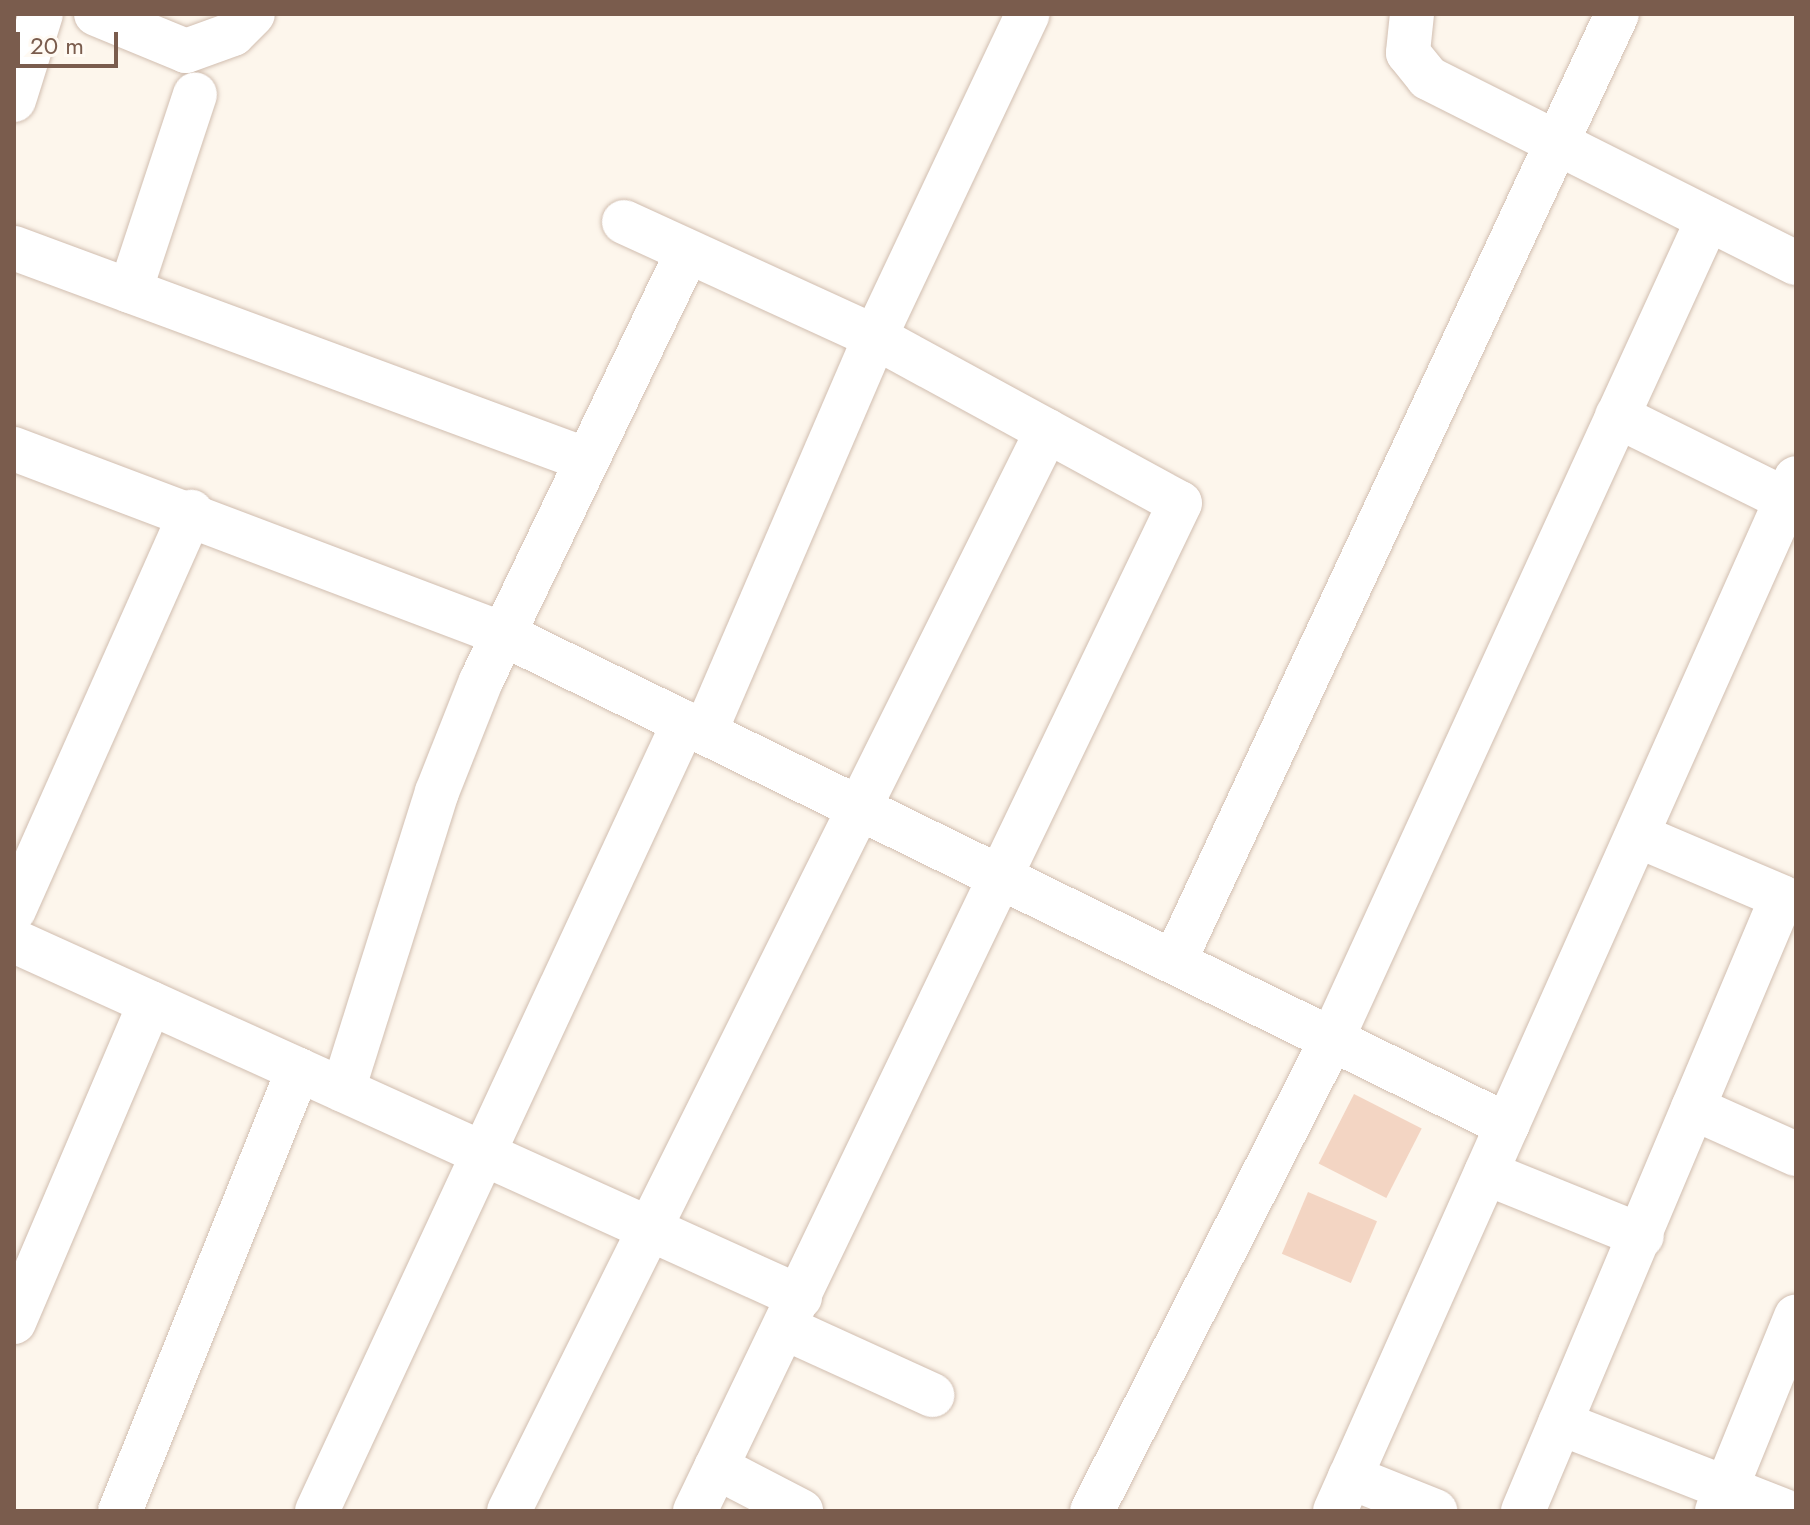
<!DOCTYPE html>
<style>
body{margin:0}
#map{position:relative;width:1810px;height:1525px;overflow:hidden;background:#fdf6ec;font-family:Jost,sans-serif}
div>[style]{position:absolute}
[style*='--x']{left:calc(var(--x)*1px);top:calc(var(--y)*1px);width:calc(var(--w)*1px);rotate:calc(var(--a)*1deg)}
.building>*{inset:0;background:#f3d5c3;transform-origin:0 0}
.roads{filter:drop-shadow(0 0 2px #d1beb0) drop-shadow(0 0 2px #d1beb0)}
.minor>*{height:44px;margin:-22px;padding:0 22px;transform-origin:22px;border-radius:22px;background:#fff}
span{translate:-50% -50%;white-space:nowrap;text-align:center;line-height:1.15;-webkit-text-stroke:6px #fffaf3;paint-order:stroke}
.frame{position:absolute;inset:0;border:16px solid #7a5c4d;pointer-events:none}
.scale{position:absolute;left:16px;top:32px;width:102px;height:36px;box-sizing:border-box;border:4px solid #7a5c4d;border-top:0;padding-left:10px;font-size:24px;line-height:28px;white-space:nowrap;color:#7a5c4d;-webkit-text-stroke:6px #fffaf3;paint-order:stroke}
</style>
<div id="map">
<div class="building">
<i style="left:1354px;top:1094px;width:76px;height:78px;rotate:27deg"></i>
<i style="left:1308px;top:1192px;width:75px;height:67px;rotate:23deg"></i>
</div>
<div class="roads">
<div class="minor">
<i style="--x:96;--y:14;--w:97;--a:22.3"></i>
<i style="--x:186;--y:51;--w:50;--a:-19.9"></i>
<i style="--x:233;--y:34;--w:28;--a:-45"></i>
<i style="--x:1412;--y:14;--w:39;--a:96"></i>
<i style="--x:1408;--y:53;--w:32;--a:51"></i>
<i style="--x:1428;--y:78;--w:412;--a:26.7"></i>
<i style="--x:14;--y:100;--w:90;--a:-72.6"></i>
<i style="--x:624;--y:222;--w:276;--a:24.6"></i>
<i style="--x:875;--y:337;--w:347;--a:28.6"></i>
<i style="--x:1180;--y:503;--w:1119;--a:115.69"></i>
<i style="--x:14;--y:248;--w:611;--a:20.3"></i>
<i style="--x:130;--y:291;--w:207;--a:-71.7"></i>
<i style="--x:1617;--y:416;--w:187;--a:26.3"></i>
<i style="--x:14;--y:449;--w:523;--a:20.72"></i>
<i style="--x:503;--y:634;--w:1118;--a:26.06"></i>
<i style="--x:705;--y:732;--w:430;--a:-66.7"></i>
<i style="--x:875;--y:337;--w:357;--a:-64.7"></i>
<i style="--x:14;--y:910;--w:436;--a:-66"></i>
<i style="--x:14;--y:941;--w:863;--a:24.37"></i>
<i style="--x:1174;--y:962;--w:1046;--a:-64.95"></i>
<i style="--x:343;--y:1090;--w:312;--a:-72.5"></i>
<i style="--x:437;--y:792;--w:119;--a:-68.4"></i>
<i style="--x:481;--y:681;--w:475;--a:-64.3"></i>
<i style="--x:1693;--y:1108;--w:113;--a:24.1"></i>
<i style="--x:1486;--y:1173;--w:168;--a:22"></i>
<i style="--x:14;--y:1322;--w:347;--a:-66.9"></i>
<i style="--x:785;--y:1328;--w:162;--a:24.5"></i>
<i style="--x:1560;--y:1423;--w:241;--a:21.4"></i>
<i style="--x:716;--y:1467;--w:96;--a:27.4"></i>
<i style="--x:1350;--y:1477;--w:92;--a:21.8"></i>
<i style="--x:120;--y:1511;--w:476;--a:-68"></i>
<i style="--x:317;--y:1511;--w:870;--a:-65.05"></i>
<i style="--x:509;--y:1511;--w:1207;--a:-63.52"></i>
<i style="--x:1092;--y:1511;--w:530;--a:-63.05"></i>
<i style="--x:1332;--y:1039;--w:902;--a:-65.37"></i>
<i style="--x:1335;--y:1511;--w:1131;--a:-65.95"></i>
<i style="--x:1523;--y:1511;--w:666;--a:-67.13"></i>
<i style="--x:1782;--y:897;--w:156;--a:-157"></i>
<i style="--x:1717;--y:1511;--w:210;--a:-67.9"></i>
</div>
</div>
<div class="frame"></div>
<div class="scale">20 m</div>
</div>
